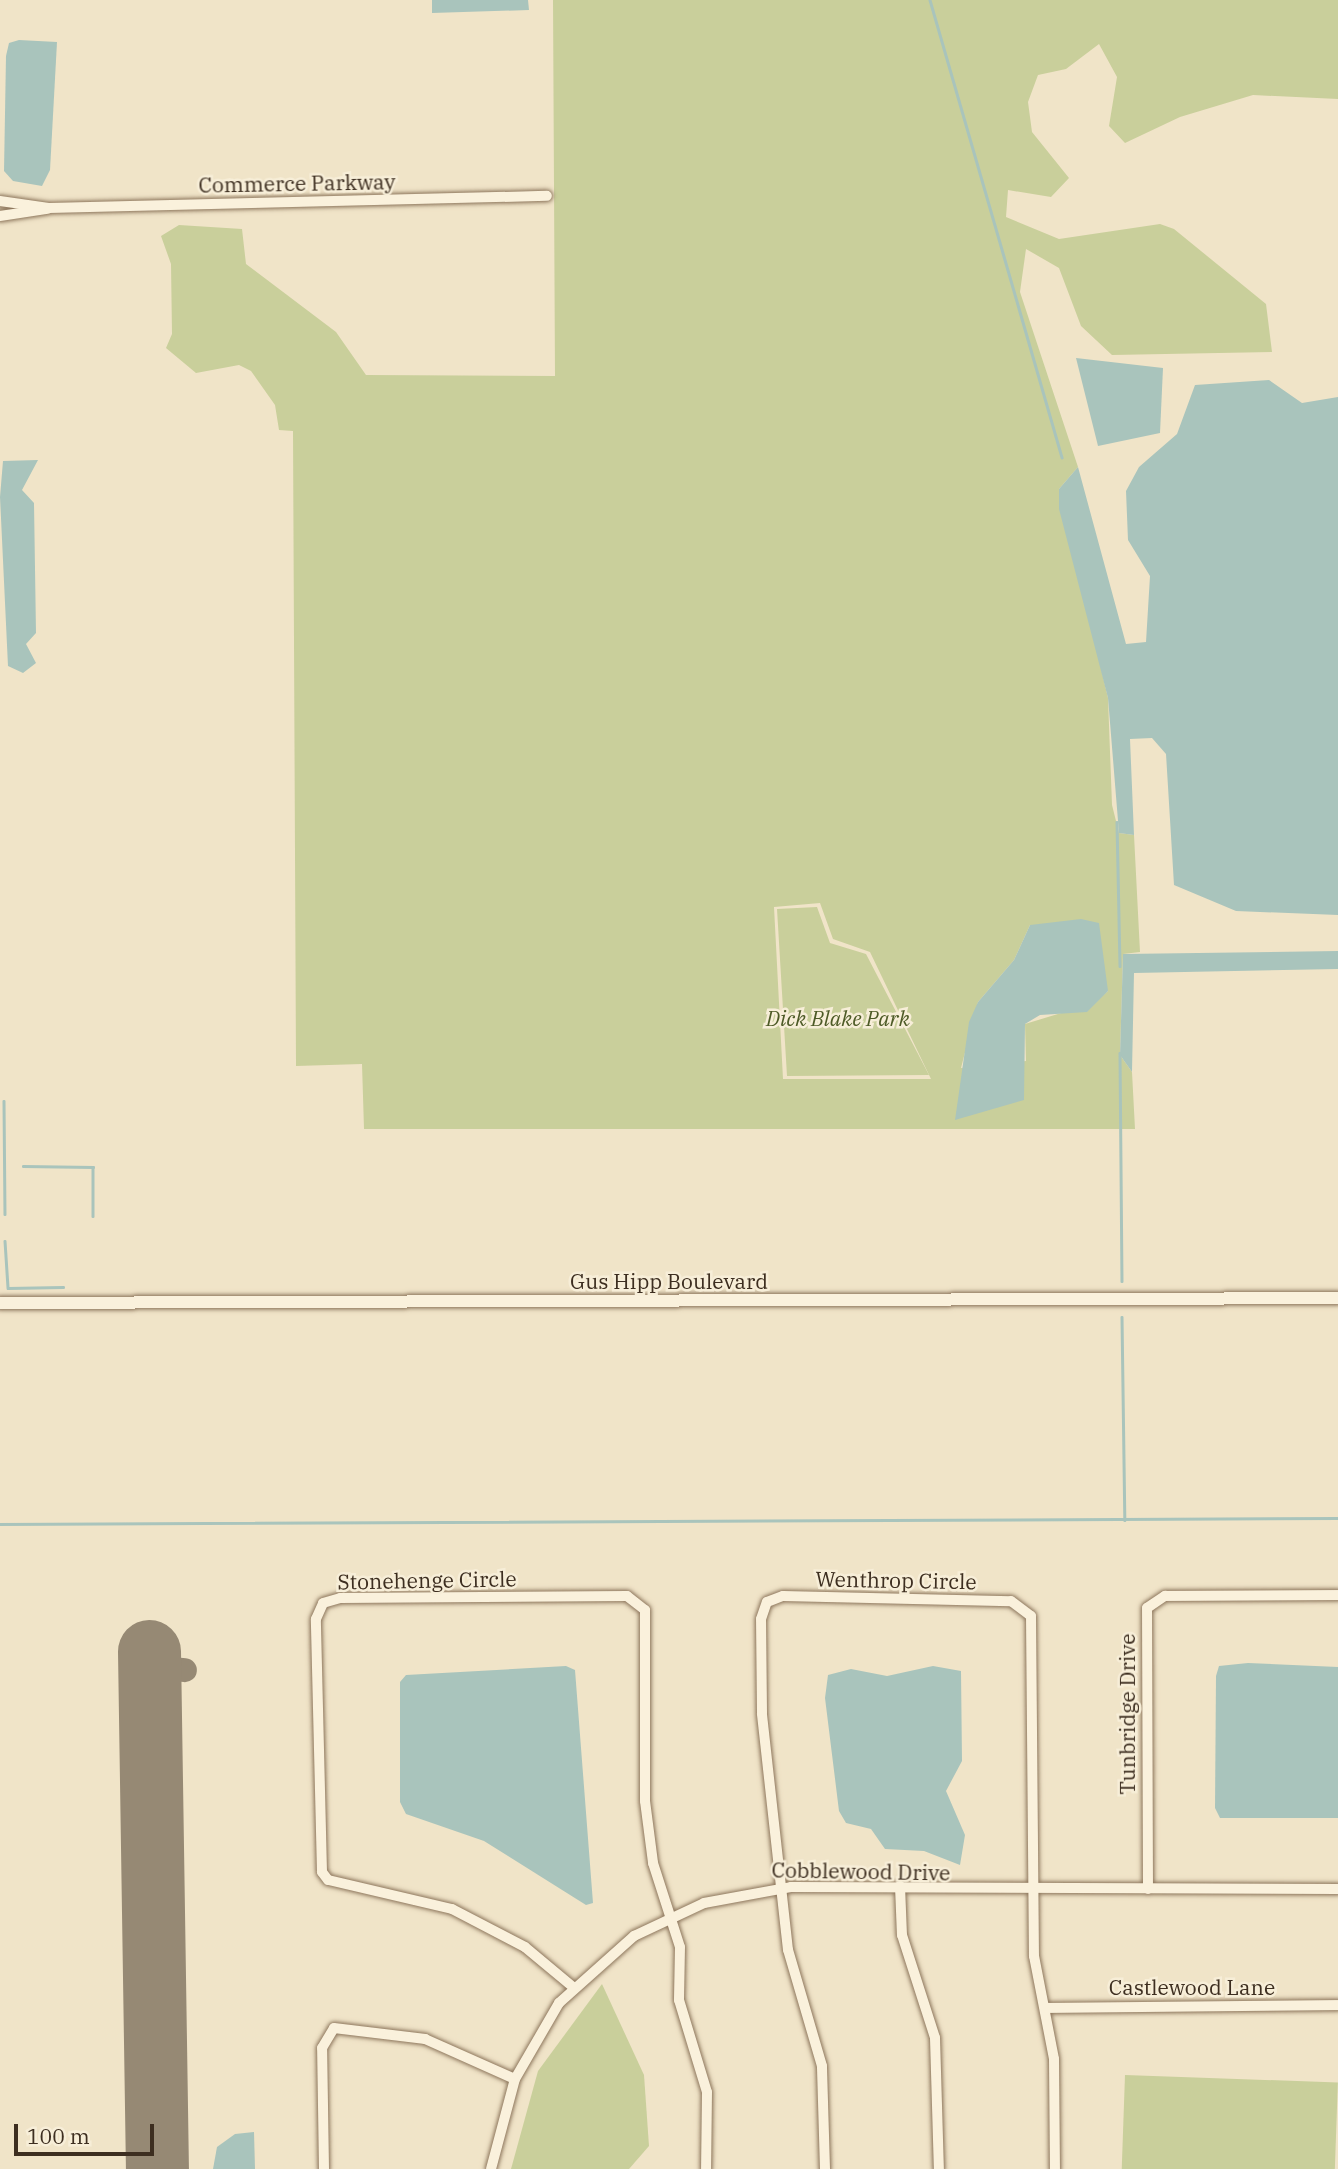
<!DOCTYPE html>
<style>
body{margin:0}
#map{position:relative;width:1338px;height:2169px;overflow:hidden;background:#f0e4c8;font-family:"IBM Plex Serif",serif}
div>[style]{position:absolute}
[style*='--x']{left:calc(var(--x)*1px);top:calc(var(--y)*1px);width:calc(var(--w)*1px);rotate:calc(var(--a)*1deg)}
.green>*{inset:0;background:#c9cf9b;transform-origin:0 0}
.water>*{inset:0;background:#a9c4bc}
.stream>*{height:2.5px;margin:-1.25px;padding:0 1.25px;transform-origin:1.25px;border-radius:1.25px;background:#a9c4bc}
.taxiway>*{height:24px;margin:-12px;padding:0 12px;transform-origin:12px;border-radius:12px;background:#968974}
.runway>*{height:63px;margin:-31.5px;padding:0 31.5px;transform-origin:31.5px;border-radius:31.5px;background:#968974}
.roads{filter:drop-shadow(0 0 2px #8d765c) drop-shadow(0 0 2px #8d765c)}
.minor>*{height:10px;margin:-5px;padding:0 5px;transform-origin:5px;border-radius:5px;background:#faf1dc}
.tertiary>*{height:12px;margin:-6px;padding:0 6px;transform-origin:6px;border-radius:6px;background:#faf1dc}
span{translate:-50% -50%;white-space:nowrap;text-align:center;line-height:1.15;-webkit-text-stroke:5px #f7eed8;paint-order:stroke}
.street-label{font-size:21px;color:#3d2e20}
.park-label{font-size:21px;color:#4d5a26;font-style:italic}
.scale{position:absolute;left:14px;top:2124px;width:140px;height:32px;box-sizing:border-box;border:4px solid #3d2e20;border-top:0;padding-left:9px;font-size:21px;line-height:24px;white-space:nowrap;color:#3d2e20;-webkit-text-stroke:5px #f7eed8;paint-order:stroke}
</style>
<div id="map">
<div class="green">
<i style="clip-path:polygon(evenodd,553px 0,1338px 0,1338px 99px,1253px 95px,1180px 117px,1125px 143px,1109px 126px,1117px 77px,1099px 44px,1066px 69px,1038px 75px,1028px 102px,1032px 132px,1069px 178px,1051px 197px,1008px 190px,1006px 217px,1059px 239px,1160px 224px,1174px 229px,1266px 304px,1272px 352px,1112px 355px,1081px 326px,1059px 268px,1026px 249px,1020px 292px,1078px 467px,1059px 489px,1108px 698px,1112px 805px,1119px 833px,1134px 835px,1140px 952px,1123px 954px,1120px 1055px,1132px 1072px,1135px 1129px,364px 1129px,362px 1064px,296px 1066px,293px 431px,279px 430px,275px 405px,251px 371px,239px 365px,196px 373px,166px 348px,172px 334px,171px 264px,161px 236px,179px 225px,242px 229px,246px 264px,336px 332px,366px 375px,555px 376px,553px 0,820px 903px,833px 939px,870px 952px,931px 1079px,783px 1079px,774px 907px,820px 903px,553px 0,1030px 925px,1108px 991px,1094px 1003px,1025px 1024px,1026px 1061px,961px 1068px,978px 1002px,1014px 960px,1030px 925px)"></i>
<i style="clip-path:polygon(817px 907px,830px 943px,866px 954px,929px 1075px,787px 1076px,777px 909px)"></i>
<i style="clip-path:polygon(602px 1984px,644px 2075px,649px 2146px,629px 2169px,511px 2169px,538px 2071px)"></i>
<i style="left:1125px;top:2075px;width:213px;height:94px;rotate:2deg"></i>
</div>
<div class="water">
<i style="clip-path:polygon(432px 0,528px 0,529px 10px,432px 13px)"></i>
<i style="clip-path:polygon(19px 40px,57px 42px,50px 170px,42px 186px,13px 181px,4px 171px,6px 56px,9px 43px)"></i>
<i style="clip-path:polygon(1076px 358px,1163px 368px,1160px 433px,1098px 446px)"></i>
<i style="clip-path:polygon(1269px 380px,1302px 403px,1338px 397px,1338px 915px,1236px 911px,1174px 885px,1166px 754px,1152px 738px,1130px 739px,1134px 835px,1119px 833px,1108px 698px,1059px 509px,1059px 489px,1078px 467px,1126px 644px,1146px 642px,1150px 576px,1128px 540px,1126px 491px,1139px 467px,1177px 434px,1195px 385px)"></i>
<i style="clip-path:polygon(38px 460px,22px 490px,34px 503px,36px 633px,26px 644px,36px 663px,23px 673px,8px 666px,0 497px,3px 461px)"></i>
<i style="clip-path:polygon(1081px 919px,1099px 923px,1108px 991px,1087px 1012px,1040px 1015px,1025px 1024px,1024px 1100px,955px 1120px,969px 1022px,978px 1002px,1014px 960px,1030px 925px)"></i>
<i style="clip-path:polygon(1338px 951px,1338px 969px,1134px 973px,1132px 1072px,1120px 1055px,1123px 954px)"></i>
<i style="clip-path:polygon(1248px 1663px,1338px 1667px,1338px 1818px,1220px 1818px,1215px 1808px,1216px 1676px,1219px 1666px)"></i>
<i style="clip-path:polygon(566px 1666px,575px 1670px,593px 1903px,586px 1905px,484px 1841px,406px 1814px,400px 1802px,400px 1682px,406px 1675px)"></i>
<i style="clip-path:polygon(933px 1666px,961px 1671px,962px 1761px,946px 1791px,965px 1835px,960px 1865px,924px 1851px,885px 1849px,871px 1829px,846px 1823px,839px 1811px,825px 1698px,828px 1675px,851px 1669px,887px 1676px)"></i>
<i style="clip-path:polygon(254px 2132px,255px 2169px,213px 2169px,217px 2147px,235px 2134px)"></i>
</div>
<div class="stream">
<i style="--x:930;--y:0;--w:476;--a:73.9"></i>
<i style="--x:1117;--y:822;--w:144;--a:88.8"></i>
<i style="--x:1120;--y:1053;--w:228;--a:89.5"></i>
<i style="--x:4;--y:1101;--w:113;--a:89.5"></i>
<i style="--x:23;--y:1166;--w:70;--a:0.8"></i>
<i style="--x:93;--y:1167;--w:49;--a:90"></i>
<i style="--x:5;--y:1241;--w:47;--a:86.3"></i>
<i style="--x:8;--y:1288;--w:55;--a:-1"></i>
<i style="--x:1122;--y:1317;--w:203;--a:89.2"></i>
<i style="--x:0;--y:1524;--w:1338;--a:-0.26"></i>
</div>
<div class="taxiway">
<i style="--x:149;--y:1667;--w:36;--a:5"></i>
</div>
<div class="runway">
<i style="--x:149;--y:1651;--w:518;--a:89.12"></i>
</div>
<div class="roads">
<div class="minor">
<i style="--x:0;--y:201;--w:49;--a:8.1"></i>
<i style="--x:49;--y:208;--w:498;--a:-1.4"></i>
<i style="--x:0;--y:216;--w:48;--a:-8.5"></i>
<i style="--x:900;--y:1886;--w:49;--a:87.7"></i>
<i style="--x:902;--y:1935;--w:108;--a:72.2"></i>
<i style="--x:935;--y:2038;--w:131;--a:88.3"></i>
<i style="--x:1148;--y:1889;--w:281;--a:-90.2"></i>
<i style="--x:1147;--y:1608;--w:22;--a:-34"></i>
<i style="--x:1165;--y:1596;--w:173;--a:-0.3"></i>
<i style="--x:573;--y:1987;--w:62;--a:-140.2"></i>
<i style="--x:525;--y:1947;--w:82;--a:-152.5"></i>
<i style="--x:452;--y:1909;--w:127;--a:-166.8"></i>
<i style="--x:328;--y:1880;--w:10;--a:-127"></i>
<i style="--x:322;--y:1872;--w:253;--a:-91.4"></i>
<i style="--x:316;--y:1619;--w:17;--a:-66"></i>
<i style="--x:323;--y:1603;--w:18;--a:-16"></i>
<i style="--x:340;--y:1598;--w:287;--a:-0.4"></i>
<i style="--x:627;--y:1596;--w:23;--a:38"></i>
<i style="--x:645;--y:1610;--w:191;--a:90"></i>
<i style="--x:645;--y:1801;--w:63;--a:82.6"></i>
<i style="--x:653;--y:1863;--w:88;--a:72.2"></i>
<i style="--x:680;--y:1947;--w:53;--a:91.1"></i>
<i style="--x:679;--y:2000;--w:96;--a:73.1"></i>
<i style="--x:707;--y:2092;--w:77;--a:90.7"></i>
<i style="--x:1047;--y:2008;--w:291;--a:-0.6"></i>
<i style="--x:324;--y:2169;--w:121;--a:-90.9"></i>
<i style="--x:322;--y:2048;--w:23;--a:-59"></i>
<i style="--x:334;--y:2028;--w:92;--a:6.9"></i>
<i style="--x:425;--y:2039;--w:98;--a:24"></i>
<i style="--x:491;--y:2169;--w:93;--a:-75.1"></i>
<i style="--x:515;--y:2079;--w:88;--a:-59.9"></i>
<i style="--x:559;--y:2003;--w:101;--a:-41.8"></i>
<i style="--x:634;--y:1936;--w:77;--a:-25.2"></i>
<i style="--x:704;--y:1903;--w:88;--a:-10.4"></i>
<i style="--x:791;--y:1887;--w:547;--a:0.21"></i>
<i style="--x:825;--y:2169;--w:103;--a:-91.7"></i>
<i style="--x:822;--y:2066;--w:121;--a:-106.3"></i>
<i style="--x:788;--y:1950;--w:238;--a:-96.3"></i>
<i style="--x:762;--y:1713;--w:94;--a:-90.6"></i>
<i style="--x:761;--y:1619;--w:18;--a:-71"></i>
<i style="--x:767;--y:1602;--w:17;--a:-21"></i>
<i style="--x:783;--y:1596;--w:228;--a:1.3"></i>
<i style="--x:1011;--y:1601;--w:25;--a:37"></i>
<i style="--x:1031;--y:1616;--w:340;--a:89.5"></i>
<i style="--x:1034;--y:1956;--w:105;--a:79"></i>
<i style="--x:1054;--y:2059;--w:110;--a:89.5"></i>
</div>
<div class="tertiary">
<i style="--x:0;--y:1303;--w:1338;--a:-0.21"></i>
</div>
</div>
<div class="street-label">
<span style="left:297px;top:183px;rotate:-1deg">Commerce Parkway</span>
<span style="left:669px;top:1281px">Gus Hipp Boulevard</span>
<span style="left:427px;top:1580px;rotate:-1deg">Stonehenge Circle</span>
<span style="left:896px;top:1580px;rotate:1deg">Wenthrop Circle</span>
<span style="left:1127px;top:1714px;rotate:-90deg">Tunbridge Drive</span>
<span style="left:861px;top:1871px;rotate:1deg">Cobblewood Drive</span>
<span style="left:1192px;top:1987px">Castlewood Lane</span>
</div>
<div class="park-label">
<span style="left:838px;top:1018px">Dick Blake Park</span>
</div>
<div class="scale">100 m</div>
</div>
